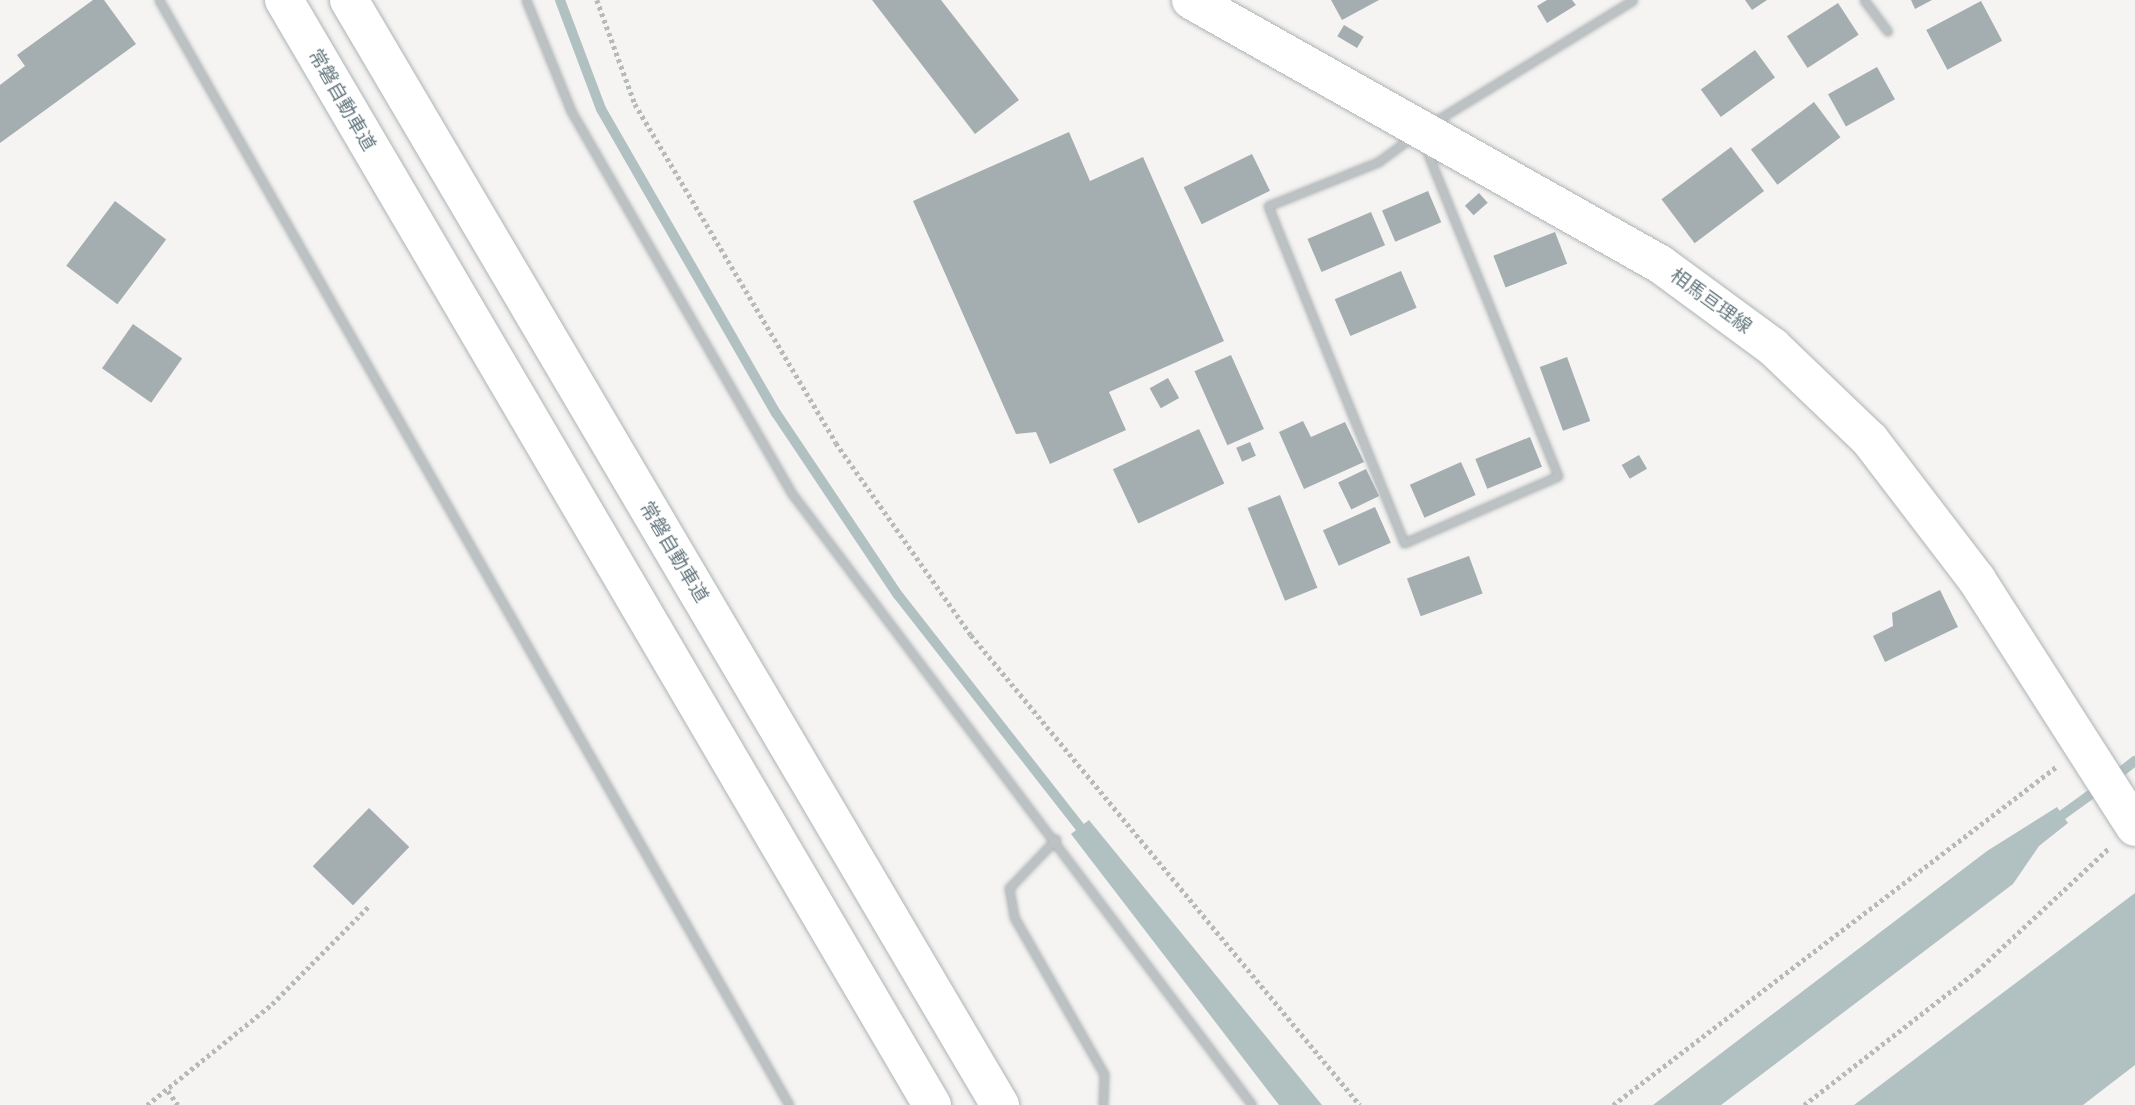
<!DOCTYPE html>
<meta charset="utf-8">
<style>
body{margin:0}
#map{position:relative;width:2135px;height:1105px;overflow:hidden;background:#f5f4f2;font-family:Roboto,"Noto Sans JP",sans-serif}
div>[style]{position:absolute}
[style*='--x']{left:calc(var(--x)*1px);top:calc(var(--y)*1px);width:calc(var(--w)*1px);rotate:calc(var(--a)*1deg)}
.water>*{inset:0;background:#b1c1c1}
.stream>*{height:10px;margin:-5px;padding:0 5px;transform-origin:5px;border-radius:5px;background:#b1c1c1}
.building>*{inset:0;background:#a4adb0;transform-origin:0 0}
.path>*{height:4.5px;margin-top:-2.25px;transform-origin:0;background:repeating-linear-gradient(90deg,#b6babb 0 3.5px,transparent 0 7px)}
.roads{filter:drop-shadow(0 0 2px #aeb3b6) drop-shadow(0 0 2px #aeb3b6)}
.minor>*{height:7px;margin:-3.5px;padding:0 3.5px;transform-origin:3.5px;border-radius:3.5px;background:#bcc1c3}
.primary>*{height:38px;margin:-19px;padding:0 19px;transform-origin:19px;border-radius:19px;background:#fff}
.motorway>*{height:38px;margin:-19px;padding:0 19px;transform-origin:19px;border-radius:19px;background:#fff}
span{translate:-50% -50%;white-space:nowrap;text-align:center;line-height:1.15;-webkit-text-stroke:7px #fff;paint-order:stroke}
.street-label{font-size:19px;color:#677980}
</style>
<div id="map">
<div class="water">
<i style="clip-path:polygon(2057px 807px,2068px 823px,2039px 846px,2013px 884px,1737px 1093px,1721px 1105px,1653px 1105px,1987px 851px)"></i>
<i style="clip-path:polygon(1089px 820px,1322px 1105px,1279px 1105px,1071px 834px)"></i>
<i style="clip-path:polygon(2135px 893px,2135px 1065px,2083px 1105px,1854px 1105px)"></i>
</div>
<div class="stream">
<i style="--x:560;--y:0;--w:116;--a:69.4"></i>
<i style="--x:601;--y:109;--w:351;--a:60.1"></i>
<i style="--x:776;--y:413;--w:219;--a:56.2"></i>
<i style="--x:898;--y:595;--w:306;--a:51.9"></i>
<i style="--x:2113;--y:778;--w:28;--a:-38"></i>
<i style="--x:2054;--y:821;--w:58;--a:-35.9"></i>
</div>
<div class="building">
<i style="clip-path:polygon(93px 0,104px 0,136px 44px,0 143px,0 85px,25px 66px,17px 55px)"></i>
<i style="clip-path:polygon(872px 0,941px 0,1019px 100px,975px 134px)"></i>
<i style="clip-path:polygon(1331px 0,1379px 0,1342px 20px)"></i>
<i style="clip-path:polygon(1547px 0,1572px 0,1576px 5px,1547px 23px,1537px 6px)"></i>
<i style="clip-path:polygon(1745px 0,1767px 0,1752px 10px)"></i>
<i style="clip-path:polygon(1911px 0,1932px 0,1915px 9px)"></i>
<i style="left:1981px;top:1px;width:45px;height:62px;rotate:62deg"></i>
<i style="left:1838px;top:3px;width:38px;height:61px;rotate:57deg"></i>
<i style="left:1344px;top:25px;width:23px;height:13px;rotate:31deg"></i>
<i style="left:1755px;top:50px;width:34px;height:67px;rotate:54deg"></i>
<i style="left:1877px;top:67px;width:37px;height:56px;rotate:61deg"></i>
<i style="left:1814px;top:102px;width:44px;height:79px;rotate:53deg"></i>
<i style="clip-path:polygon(1069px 132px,1090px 181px,1143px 157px,1224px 341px,1109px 392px,1126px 430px,1050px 464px,1036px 432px,1016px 434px,913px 201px)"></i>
<i style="left:1731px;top:147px;width:55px;height:87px;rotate:53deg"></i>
<i style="left:1252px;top:154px;width:41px;height:76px;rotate:64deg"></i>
<i style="left:1428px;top:191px;width:34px;height:50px;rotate:67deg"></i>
<i style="left:1479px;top:193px;width:13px;height:19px;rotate:48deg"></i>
<i style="left:115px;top:201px;width:64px;height:81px;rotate:37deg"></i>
<i style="left:1371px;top:212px;width:36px;height:69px;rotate:67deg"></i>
<i style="left:1555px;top:232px;width:34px;height:66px;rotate:69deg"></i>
<i style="left:1401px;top:271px;width:40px;height:72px;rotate:67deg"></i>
<i style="left:133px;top:324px;width:60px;height:54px;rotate:35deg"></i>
<i style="left:1231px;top:355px;width:81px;height:40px;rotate:66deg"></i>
<i style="left:1567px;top:357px;width:68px;height:29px;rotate:70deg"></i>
<i style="left:1168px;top:378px;width:23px;height:21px;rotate:61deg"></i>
<i style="clip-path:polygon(1303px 421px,1311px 437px,1345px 422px,1364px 462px,1304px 489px,1279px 432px)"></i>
<i style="left:1199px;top:429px;width:60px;height:95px;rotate:65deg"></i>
<i style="left:1530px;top:437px;width:32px;height:59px;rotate:68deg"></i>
<i style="left:1250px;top:442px;width:15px;height:15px;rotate:67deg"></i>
<i style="left:1639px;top:455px;width:16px;height:20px;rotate:60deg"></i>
<i style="left:1461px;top:462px;width:36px;height:56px;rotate:66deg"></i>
<i style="left:1366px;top:469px;width:30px;height:31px;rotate:64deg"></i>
<i style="left:1280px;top:495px;width:100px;height:35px;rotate:68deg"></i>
<i style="left:1375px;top:507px;width:39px;height:57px;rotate:66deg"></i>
<i style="left:1469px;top:556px;width:40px;height:66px;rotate:70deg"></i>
<i style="clip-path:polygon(1940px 590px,1958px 627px,1885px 662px,1873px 636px,1893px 626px,1892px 613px)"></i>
<i style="left:369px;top:808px;width:56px;height:81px;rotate:44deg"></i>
</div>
<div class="path">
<i style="--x:597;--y:0;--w:111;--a:69.9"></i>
<i style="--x:635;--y:104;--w:394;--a:59.3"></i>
<i style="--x:836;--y:443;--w:235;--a:54.9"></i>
<i style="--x:971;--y:635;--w:610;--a:50.39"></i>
<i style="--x:168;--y:1091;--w:17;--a:54"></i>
<i style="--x:147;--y:1105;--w:161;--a:-38.9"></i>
<i style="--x:272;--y:1004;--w:138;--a:-45.3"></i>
<i style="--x:1613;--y:1105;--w:557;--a:-37.34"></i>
<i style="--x:1804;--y:1105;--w:219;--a:-37.8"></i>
<i style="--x:1977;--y:971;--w:179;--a:-43"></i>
</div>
<div class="roads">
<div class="minor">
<i style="--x:159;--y:0;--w:1272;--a:60.31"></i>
<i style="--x:526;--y:0;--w:120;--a:67.9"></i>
<i style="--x:571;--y:111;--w:444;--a:60"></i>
<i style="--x:793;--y:495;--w:763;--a:53.04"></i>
<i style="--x:1864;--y:0;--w:39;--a:53"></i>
<i style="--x:1434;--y:122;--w:233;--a:-31.5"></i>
<i style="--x:1412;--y:137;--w:42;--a:143.7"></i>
<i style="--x:1378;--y:162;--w:118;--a:158.2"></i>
<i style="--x:1268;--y:206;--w:363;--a:68"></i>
<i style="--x:1404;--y:543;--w:168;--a:-23.5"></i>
<i style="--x:1558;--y:476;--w:353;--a:-112"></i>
<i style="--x:1056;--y:839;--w:68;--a:133.8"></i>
<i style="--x:1009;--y:888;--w:29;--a:80"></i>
<i style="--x:1014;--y:917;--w:181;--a:60.2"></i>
<i style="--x:1104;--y:1074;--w:31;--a:92"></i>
</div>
<div class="primary">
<i style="--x:1191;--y:0;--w:538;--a:29.38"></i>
<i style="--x:1660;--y:264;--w:140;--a:36.3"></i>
<i style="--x:1773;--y:347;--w:134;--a:43.8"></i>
<i style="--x:1870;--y:440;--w:176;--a:52.6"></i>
<i style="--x:1977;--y:580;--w:293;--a:57.4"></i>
</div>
<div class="motorway">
<i style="--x:284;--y:0;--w:1281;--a:59.61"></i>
<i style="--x:349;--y:0;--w:1283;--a:59.5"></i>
</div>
</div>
<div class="street-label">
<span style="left:342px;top:100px;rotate:60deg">常磐自動車道</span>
<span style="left:1711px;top:301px;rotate:36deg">相馬亘理線</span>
<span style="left:674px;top:552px;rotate:59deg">常磐自動車道</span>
</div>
</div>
